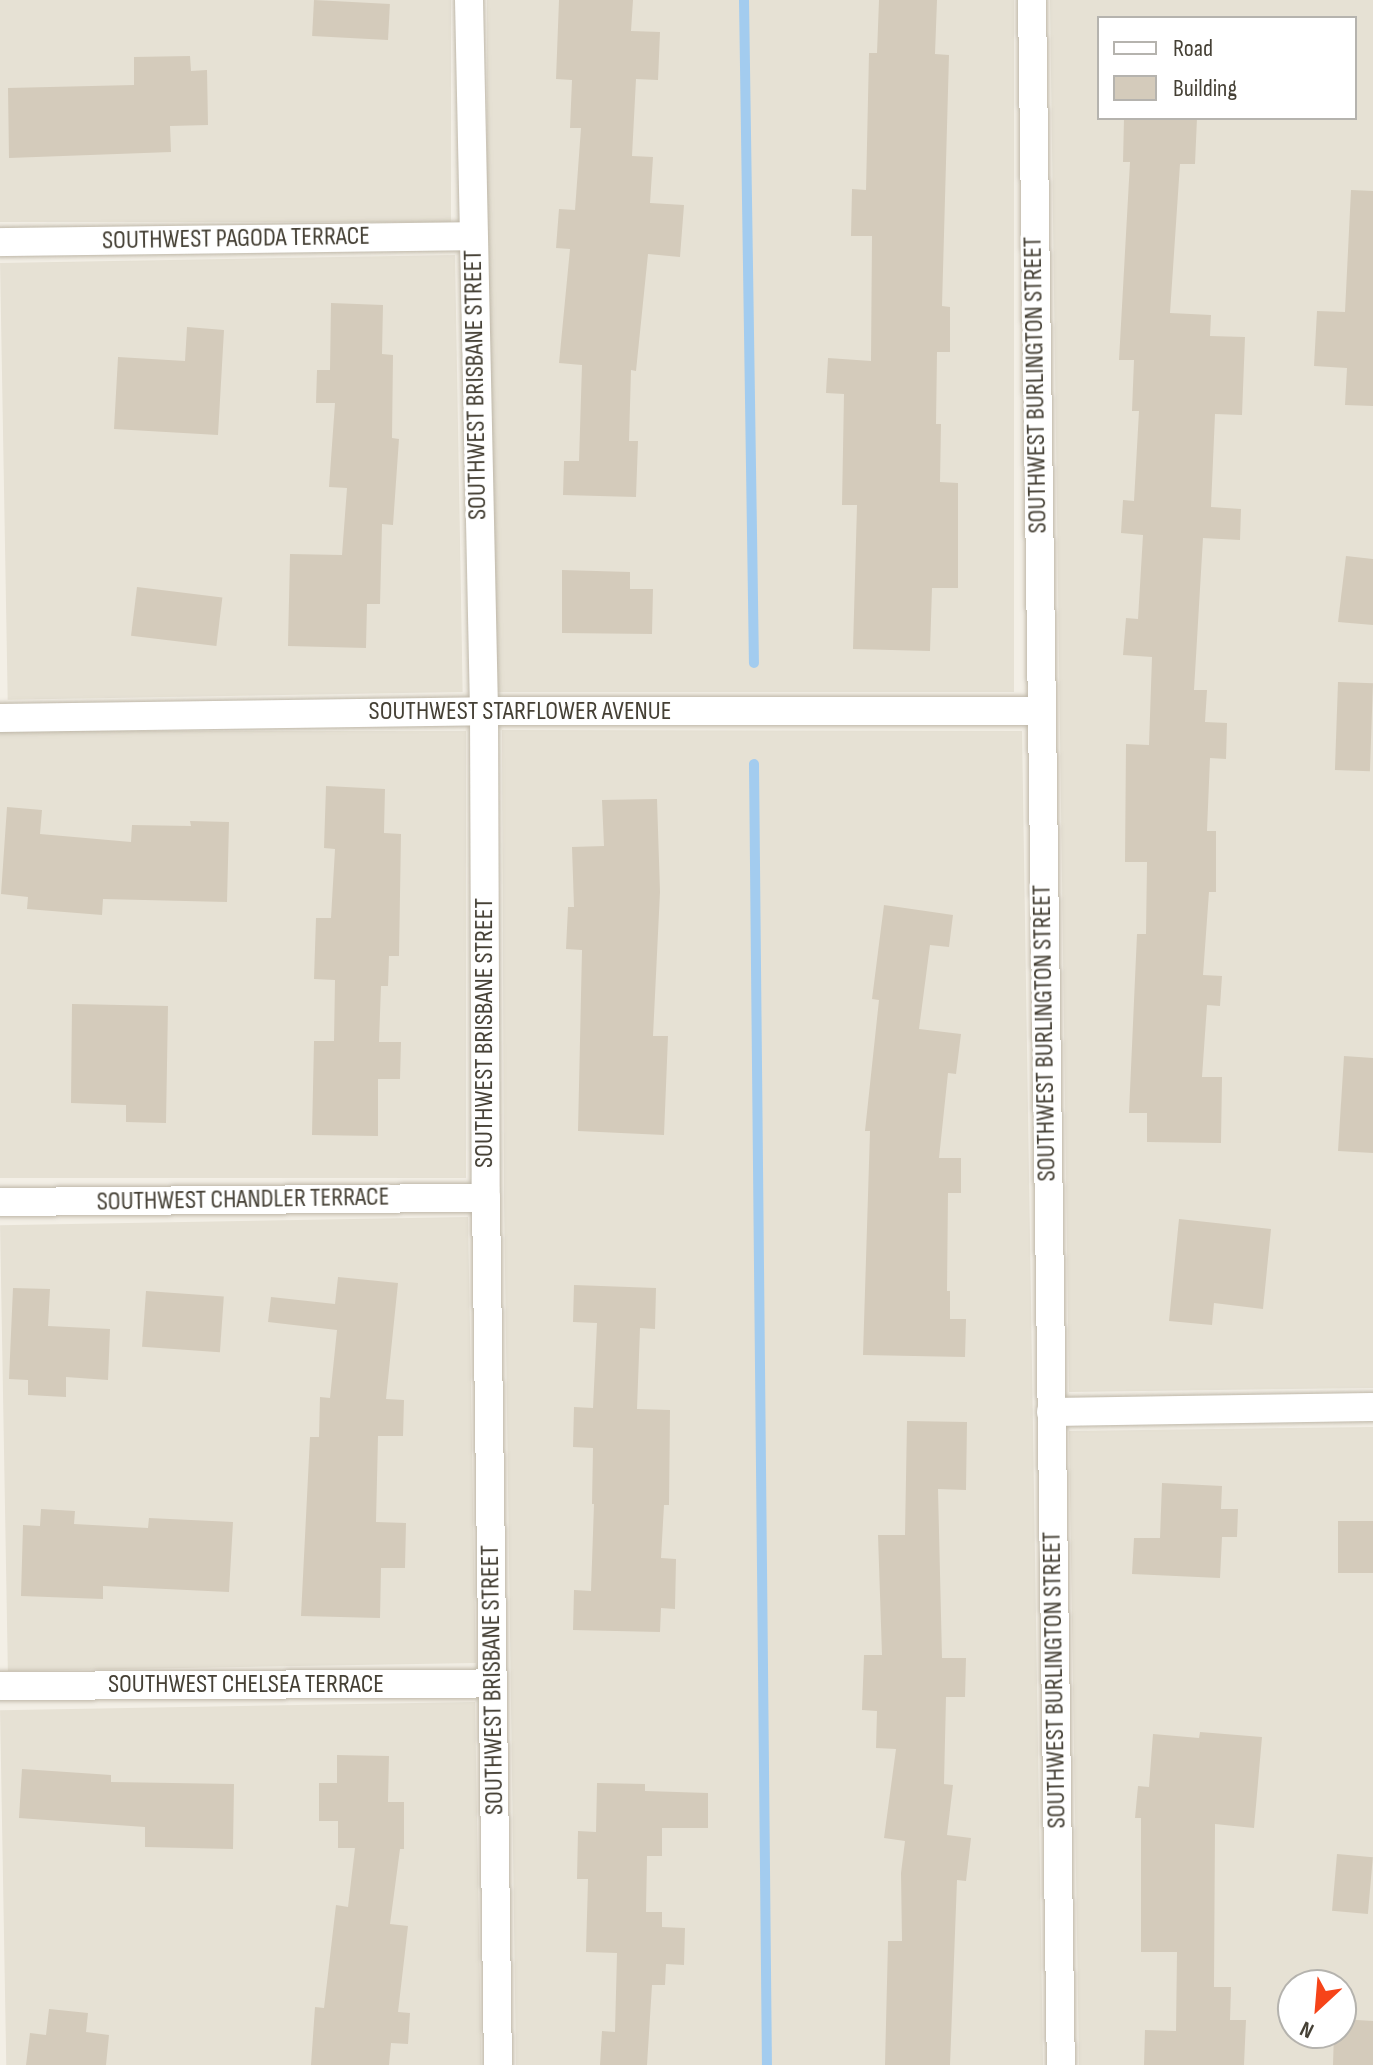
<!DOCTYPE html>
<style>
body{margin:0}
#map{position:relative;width:1373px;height:2065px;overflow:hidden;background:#f3efe6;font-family:"Sofia Sans Condensed",sans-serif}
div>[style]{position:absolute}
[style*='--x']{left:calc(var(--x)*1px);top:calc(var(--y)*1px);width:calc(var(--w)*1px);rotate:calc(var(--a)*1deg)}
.residential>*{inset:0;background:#e6e1d4;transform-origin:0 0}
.stream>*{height:10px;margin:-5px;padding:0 5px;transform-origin:5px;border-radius:5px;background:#a3ccef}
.building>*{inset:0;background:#d4cbbb;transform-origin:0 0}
.roads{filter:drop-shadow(0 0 2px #beb7a8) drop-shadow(0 0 2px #beb7a8)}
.street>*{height:28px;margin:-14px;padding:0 14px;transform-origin:14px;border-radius:14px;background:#fff}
span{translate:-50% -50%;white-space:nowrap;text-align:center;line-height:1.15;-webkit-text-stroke:6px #fff;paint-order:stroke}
.street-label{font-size:26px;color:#454035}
.legend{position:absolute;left:1097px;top:16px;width:260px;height:104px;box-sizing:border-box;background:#fff;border:2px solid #b5b3ae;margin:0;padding:10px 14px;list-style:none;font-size:24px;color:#454035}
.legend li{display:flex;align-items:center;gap:16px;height:40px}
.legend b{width:40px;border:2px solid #b5b3ae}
.north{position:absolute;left:1277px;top:1969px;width:80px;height:80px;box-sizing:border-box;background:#fff;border:2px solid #b5b3ae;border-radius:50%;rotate:206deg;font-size:22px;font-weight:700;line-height:32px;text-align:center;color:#454035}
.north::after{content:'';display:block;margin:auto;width:28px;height:36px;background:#f64419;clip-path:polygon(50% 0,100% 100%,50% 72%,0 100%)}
</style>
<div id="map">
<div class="residential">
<i style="left:0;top:0;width:451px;height:222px"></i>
<i style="left:487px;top:0;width:527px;height:692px"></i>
<i style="clip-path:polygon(evenodd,1050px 0,1373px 0,1373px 1388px,1069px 1392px,1050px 0,1099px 18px,1355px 18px,1355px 118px,1099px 118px,1099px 18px)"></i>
<i style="left:455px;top:255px;width:437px;height:455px;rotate:89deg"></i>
<i style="clip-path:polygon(502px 730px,1022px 731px,1043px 2065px,516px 2065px,504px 1197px)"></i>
<i style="left:466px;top:731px;width:447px;height:466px;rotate:90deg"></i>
<i style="left:468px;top:1217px;width:446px;height:468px;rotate:89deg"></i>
<i style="clip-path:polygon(evenodd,1373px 1427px,1373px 2065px,1079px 2065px,1069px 1431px,1373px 1427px,1293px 1985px,1341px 1985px,1341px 2033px,1293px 2033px,1293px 1985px)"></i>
<i style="left:475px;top:1702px;width:363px;height:475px;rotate:89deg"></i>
</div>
<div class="stream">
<i style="--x:744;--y:0;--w:663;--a:89.14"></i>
<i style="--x:754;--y:764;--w:1301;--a:89.43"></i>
</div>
<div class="building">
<i style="left:314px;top:0;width:76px;height:36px;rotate:3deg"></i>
<i style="clip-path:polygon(559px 0,633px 0,631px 31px,660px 32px,658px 80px,636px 79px,632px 156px,653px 157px,650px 203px,684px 205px,680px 257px,648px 254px,636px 371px,631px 370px,629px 441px,638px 441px,636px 497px,563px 495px,564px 461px,579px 461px,582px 365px,559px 363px,570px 249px,556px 248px,559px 209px,575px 210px,581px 128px,570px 128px,572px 80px,556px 79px)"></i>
<i style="clip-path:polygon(879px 0,937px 0,935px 54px,949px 55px,942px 306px,950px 307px,950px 352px,937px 352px,936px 424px,941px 424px,940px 482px,958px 483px,958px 588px,932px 588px,930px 651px,853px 649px,857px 505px,842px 505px,844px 394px,826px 393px,828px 358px,871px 361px,872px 236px,851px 236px,852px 189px,866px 190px,869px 53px,877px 53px)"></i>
<i style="clip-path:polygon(190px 56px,191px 71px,207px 70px,208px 125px,170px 126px,171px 152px,9px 158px,8px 88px,134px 85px,134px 57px)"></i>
<i style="clip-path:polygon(1124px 118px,1197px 118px,1195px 164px,1180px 164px,1170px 313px,1211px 315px,1210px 336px,1245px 337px,1242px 415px,1215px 414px,1211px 507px,1241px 509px,1240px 540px,1203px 538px,1194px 690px,1207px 690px,1205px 722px,1227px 723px,1226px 759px,1210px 758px,1207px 831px,1216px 831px,1216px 892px,1209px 892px,1203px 975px,1222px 976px,1220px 1006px,1207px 1005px,1202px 1077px,1222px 1077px,1221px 1143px,1147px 1142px,1147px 1113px,1129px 1113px,1137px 934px,1146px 934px,1147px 862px,1125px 862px,1126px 744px,1149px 745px,1152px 657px,1123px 655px,1126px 618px,1138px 619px,1143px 535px,1121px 533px,1123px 500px,1134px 501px,1139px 411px,1132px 411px,1134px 360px,1119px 360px,1130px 162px,1123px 162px)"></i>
<i style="clip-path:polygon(1351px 190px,1373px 191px,1373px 406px,1345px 405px,1347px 368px,1314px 366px,1317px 311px,1345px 312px)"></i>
<i style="clip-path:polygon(331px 303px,383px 305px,382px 354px,393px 355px,392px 438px,399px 439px,393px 525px,382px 524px,380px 604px,367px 604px,366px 648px,288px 646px,290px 554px,342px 555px,347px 488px,329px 487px,335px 403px,316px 403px,317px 370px,330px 370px)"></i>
<i style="clip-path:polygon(187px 327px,224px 330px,218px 435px,114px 429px,118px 357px,185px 361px)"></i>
<i style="clip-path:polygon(1346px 556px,1373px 559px,1373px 625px,1338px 622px)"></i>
<i style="clip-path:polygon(562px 570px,630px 572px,630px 589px,653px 589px,652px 634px,562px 633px)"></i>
<i style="left:137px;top:587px;width:86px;height:49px;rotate:7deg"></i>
<i style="left:1338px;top:682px;width:35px;height:88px;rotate:2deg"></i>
<i style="clip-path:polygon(326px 786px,385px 789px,384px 833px,401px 834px,399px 956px,389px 956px,388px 986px,381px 986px,379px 1042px,401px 1042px,400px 1079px,378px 1079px,378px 1136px,312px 1135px,314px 1041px,334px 1041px,335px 980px,314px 979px,316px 918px,331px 918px,335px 849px,324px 848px)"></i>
<i style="clip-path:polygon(657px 799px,660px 892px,653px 1036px,668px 1036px,664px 1135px,578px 1131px,582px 950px,566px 949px,568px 907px,574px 907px,572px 847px,604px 846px,602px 800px)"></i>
<i style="clip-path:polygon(7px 807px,42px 810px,40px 834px,131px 842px,132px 825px,191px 826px,190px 821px,229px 822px,227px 902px,103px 899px,102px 915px,27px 909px,28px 897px,1px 894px)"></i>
<i style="clip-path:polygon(884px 905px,953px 915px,949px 947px,930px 945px,919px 1029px,961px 1034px,956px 1074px,948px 1073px,939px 1158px,961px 1158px,961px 1193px,948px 1193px,947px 1291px,950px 1291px,950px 1319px,966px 1319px,965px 1357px,863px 1355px,870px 1131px,865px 1131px,879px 1000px,872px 999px)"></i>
<i style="clip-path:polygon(72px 1004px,168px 1006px,166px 1123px,126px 1122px,126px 1105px,71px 1103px)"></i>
<i style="clip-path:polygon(1344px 1056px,1373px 1058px,1373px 1153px,1338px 1151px)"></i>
<i style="clip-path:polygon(1179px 1219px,1271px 1229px,1263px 1309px,1214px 1303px,1212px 1325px,1169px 1321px)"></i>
<i style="clip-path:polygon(338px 1277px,398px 1283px,386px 1399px,404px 1400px,403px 1436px,378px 1436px,376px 1522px,406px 1523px,405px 1568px,381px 1568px,380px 1618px,301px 1616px,310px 1437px,319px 1437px,320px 1397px,330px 1398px,337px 1330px,268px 1322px,271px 1297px,335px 1304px)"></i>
<i style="clip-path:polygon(574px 1285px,656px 1288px,655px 1329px,640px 1328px,637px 1409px,670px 1410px,669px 1505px,664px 1505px,661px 1558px,676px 1559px,675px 1609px,661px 1608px,660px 1632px,573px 1630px,574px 1590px,591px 1591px,594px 1504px,592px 1504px,593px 1448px,573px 1447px,574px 1407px,593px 1408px,597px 1323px,573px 1322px)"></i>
<i style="clip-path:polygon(13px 1288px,50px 1289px,48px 1326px,110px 1329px,108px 1380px,66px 1377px,66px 1397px,28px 1395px,28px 1380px,9px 1379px)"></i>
<i style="left:146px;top:1291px;width:78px;height:56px;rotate:4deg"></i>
<i style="clip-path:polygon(907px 1421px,967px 1422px,966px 1490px,938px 1489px,942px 1658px,966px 1658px,965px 1697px,946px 1697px,944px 1784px,953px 1785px,947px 1835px,971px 1838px,966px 1881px,957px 1880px,950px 2065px,885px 2065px,888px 1941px,902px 1941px,901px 1873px,905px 1841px,884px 1838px,896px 1749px,876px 1748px,877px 1711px,862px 1710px,864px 1655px,882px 1655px,878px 1535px,905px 1535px)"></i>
<i style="clip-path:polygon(1162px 1483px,1222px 1486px,1221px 1509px,1238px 1509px,1237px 1537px,1222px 1537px,1220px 1578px,1132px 1574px,1134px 1538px,1160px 1538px)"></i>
<i style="clip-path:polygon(41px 1509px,75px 1511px,74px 1524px,148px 1528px,149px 1518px,233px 1522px,229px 1592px,103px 1586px,103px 1599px,21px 1596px,23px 1525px,40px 1526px)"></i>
<i style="left:1338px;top:1521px;width:35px;height:52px"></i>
<i style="clip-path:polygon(1200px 1732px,1262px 1737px,1254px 1828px,1215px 1824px,1214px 1987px,1231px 1987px,1230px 2020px,1246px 2020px,1244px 2065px,1144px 2065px,1145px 2030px,1176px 2031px,1177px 1952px,1141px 1952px,1141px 1818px,1135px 1818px,1138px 1786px,1149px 1787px,1153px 1734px,1199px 1738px)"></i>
<i style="clip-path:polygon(337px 1755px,389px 1756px,388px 1802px,404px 1802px,404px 1849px,400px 1849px,390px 1924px,408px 1926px,398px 2012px,410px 2013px,408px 2044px,391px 2043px,389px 2065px,311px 2065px,315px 2007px,324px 2008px,336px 1905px,348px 1907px,355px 1848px,338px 1848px,338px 1821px,319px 1821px,319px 1783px,337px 1783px)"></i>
<i style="clip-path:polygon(22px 1769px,111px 1775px,111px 1782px,234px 1784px,233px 1849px,145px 1847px,145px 1827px,19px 1818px)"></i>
<i style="clip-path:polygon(597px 1783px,645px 1784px,645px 1791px,708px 1793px,708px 1828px,662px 1828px,662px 1856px,647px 1856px,646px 1912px,662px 1912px,662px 1927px,685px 1928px,684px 1965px,666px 1964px,665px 1985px,652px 1985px,647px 2065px,600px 2065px,602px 2031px,615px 2032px,617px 1953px,586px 1952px,588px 1879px,577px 1879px,578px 1831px,596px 1832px)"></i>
<i style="left:1337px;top:1854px;width:36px;height:57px;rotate:5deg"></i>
<i style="clip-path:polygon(49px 2009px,88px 2013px,86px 2032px,109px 2035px,106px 2065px,26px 2065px,30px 2033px,46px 2035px)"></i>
<i style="clip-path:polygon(1341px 2019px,1373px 2021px,1373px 2065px,1333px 2065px,1334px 2033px,1341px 2033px)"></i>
</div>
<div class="roads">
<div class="street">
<i style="--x:469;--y:0;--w:711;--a:88.79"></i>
<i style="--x:484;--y:711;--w:487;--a:89.8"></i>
<i style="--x:486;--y:1198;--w:867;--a:89.21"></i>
<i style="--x:1032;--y:0;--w:2065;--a:89.2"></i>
<i style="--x:0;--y:242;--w:473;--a:-0.7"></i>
<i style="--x:0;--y:718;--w:484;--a:-0.8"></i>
<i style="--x:484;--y:711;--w:556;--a:0"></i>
<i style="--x:0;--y:1202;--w:486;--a:-0.5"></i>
<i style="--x:1051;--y:1412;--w:322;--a:-0.9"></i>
<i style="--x:0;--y:1686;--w:492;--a:-0.3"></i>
</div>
</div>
<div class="street-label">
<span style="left:236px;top:239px;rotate:-1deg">SOUTHWEST PAGODA TERRACE</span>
<span style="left:476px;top:385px;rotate:-91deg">SOUTHWEST BRISBANE STREET</span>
<span style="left:1036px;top:385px;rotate:-91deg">SOUTHWEST BURLINGTON STREET</span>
<span style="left:520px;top:712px">SOUTHWEST STARFLOWER AVENUE</span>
<span style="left:485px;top:1033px;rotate:-90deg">SOUTHWEST BRISBANE STREET</span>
<span style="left:1045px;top:1033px;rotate:-91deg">SOUTHWEST BURLINGTON STREET</span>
<span style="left:243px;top:1200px;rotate:-1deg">SOUTHWEST CHANDLER TERRACE</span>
<span style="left:493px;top:1680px;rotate:-91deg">SOUTHWEST BRISBANE STREET</span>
<span style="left:1055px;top:1680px;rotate:-91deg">SOUTHWEST BURLINGTON STREET</span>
<span style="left:246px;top:1685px">SOUTHWEST CHELSEA TERRACE</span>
</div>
<ul class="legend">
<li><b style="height:10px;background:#fff"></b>Road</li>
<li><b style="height:22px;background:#d4cbbb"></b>Building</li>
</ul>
<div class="north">N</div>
</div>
